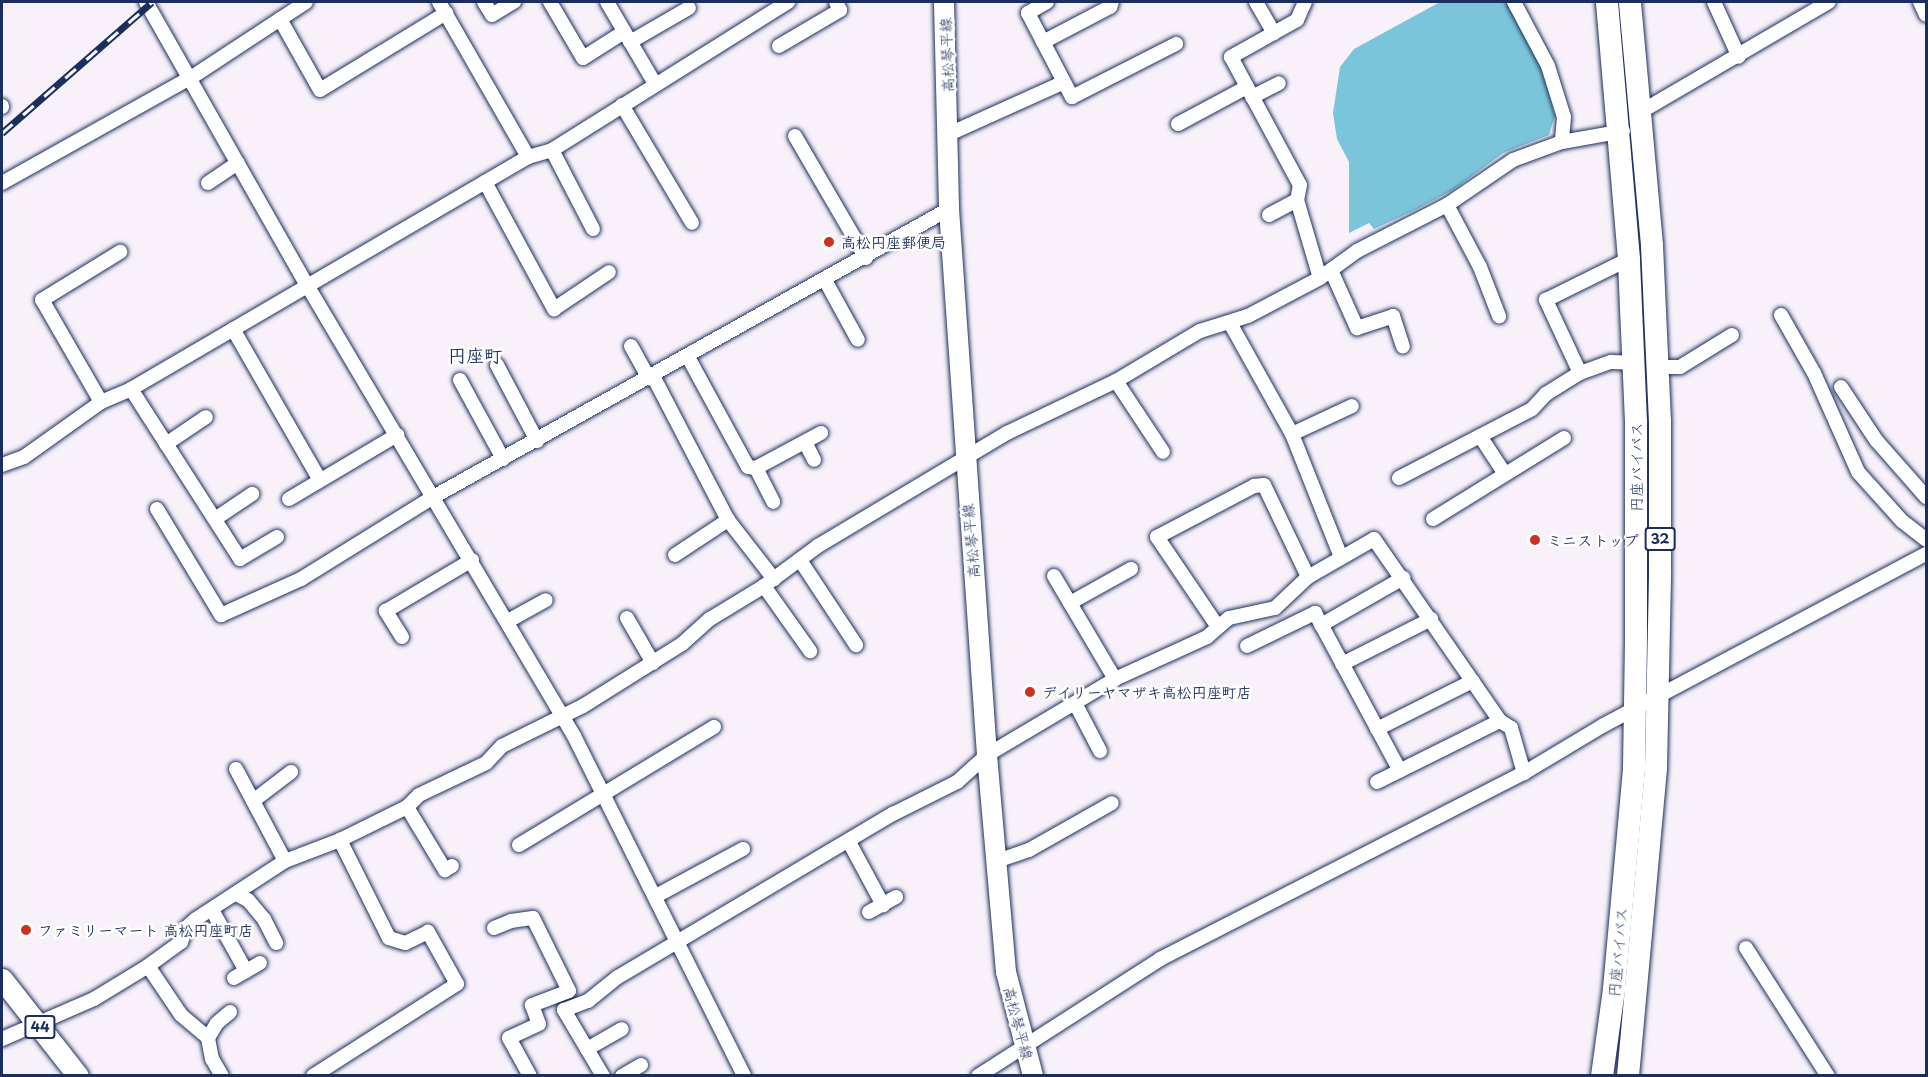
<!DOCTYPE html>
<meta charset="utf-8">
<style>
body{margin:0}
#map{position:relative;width:1928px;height:1077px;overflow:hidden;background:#f8f1fa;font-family:"Playpen Sans","Klee One",sans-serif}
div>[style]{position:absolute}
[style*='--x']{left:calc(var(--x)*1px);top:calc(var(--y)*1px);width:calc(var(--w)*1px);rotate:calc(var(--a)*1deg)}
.water>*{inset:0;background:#7bc5db}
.roads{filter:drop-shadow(0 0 2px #1b2f5e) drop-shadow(0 0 2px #1b2f5e)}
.minor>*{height:14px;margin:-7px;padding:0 7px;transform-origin:7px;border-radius:7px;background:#fff}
.secondary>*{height:20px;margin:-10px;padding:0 10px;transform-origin:10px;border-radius:10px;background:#fff}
.primary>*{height:21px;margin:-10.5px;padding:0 10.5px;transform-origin:10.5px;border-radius:10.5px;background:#fff}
.trunk>*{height:22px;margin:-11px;padding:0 11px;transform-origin:11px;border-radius:11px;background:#fff}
.rail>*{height:7px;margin-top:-3.5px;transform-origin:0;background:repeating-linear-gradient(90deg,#fff 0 14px,#1b2f5e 0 28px);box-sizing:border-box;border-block:2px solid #1b2f5e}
.dots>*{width:16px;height:16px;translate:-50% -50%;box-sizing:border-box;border:3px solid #fff;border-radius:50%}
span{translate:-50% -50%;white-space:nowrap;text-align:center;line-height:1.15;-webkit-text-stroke:5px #fff;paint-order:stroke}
.shield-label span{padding:2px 4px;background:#fff;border:2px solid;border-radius:4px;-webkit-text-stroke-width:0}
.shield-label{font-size:14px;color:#1b2f5e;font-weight:700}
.street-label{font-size:15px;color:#1b2f5e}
.poi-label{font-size:15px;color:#1b2f5e;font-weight:700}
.left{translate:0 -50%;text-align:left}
.quarter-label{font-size:18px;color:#1b2f5e;font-weight:700}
.frame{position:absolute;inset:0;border:3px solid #1b2f5e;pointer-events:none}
</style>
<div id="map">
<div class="water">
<i style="clip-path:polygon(1440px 2px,1509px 2px,1538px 57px,1555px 115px,1549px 135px,1503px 153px,1453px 190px,1415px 210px,1374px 229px,1369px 223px,1349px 233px,1349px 162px,1337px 139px,1333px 113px,1340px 67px,1354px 49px)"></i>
</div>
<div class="roads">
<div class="minor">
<i style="--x:146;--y:2;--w:326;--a:60.4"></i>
<i style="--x:307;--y:285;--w:524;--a:59.37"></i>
<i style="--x:574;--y:736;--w:380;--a:63.4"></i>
<i style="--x:439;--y:2;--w:179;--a:60.1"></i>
<i style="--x:484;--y:2;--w:15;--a:58"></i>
<i style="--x:492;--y:15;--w:26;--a:-31"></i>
<i style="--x:550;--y:2;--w:65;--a:59.5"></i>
<i style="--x:583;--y:58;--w:49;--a:-32.4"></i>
<i style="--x:607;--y:2;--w:93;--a:59.6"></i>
<i style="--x:1047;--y:2;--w:22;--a:150"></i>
<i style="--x:1028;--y:13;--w:95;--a:62.4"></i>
<i style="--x:1072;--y:97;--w:117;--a:-27"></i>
<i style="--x:1256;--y:2;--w:36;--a:60"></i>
<i style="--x:1305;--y:2;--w:20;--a:114"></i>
<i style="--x:1297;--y:20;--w:76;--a:150.7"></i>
<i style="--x:1231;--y:57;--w:145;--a:61.7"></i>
<i style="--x:1300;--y:185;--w:15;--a:101"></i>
<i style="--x:1297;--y:200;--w:81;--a:73.6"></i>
<i style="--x:1514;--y:2;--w:72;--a:62"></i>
<i style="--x:1548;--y:66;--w:53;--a:72.6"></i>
<i style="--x:1564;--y:117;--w:25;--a:95"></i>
<i style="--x:1714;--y:2;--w:60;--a:65.6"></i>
<i style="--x:1920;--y:2;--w:14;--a:65"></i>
<i style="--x:280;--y:19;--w:81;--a:60.6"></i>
<i style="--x:320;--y:90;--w:148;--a:-31.4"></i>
<i style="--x:630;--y:42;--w:68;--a:-30"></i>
<i style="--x:1043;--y:42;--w:76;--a:-27.6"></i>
<i style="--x:1110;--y:7;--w:5;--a:-68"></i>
<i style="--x:779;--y:46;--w:71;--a:-30.5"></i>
<i style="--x:840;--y:10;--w:9;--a:-117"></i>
<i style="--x:1252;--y:97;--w:30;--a:-27"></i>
<i style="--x:622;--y:105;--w:137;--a:59.3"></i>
<i style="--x:2;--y:106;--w:1;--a:90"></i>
<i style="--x:1637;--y:114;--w:222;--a:-30.3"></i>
<i style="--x:1178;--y:124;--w:78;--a:-28.2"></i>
<i style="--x:949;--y:134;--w:126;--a:-24.3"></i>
<i style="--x:795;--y:136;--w:141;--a:59.8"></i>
<i style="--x:552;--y:150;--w:89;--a:62.6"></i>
<i style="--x:485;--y:182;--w:145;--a:61.5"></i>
<i style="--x:554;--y:309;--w:66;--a:-33.9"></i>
<i style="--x:2;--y:183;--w:218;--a:-29.2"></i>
<i style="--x:192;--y:77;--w:136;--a:-33.3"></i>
<i style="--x:208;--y:183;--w:36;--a:-34"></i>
<i style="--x:1447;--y:205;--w:70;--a:62"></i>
<i style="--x:1480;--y:267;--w:53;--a:68.8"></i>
<i style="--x:1269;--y:215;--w:32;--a:-28"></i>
<i style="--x:1331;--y:270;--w:64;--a:65.9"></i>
<i style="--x:1357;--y:328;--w:38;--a:-18"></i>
<i style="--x:1393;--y:316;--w:32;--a:72"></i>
<i style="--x:825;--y:280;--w:68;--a:61.2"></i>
<i style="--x:1781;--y:315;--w:67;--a:60.4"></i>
<i style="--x:1814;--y:373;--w:108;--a:66"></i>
<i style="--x:1858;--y:472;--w:66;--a:48.1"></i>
<i style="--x:1902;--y:521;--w:31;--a:38"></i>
<i style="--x:1230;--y:323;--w:127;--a:60.8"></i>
<i style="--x:1292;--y:434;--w:132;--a:68.3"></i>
<i style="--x:233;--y:329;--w:174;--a:60.1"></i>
<i style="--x:631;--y:346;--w:37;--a:61"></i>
<i style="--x:688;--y:357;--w:125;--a:61.4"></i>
<i style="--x:748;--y:467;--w:8;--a:7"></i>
<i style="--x:756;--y:468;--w:74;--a:-28.3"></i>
<i style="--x:497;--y:365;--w:86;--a:62.2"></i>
<i style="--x:1658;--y:367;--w:22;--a:0"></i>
<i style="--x:1680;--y:367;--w:61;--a:-31.6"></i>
<i style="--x:1580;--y:373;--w:81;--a:-115"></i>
<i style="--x:1546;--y:300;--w:93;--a:-26.3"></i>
<i style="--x:653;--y:376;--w:162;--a:62.5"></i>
<i style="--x:728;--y:520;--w:75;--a:52.1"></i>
<i style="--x:460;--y:380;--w:90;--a:61.4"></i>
<i style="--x:1116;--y:381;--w:85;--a:56.5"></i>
<i style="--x:1841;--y:387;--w:64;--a:56.6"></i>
<i style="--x:1876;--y:440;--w:76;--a:48.7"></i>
<i style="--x:131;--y:389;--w:202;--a:57.3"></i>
<i style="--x:240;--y:559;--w:43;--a:-30.7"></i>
<i style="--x:101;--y:402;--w:118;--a:-120"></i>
<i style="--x:42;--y:300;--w:92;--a:-31.6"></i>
<i style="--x:1292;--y:434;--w:66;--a:-25"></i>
<i style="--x:1480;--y:436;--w:45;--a:56.7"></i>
<i style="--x:805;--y:442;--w:20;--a:63"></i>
<i style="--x:166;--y:444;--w:48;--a:-34"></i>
<i style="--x:2;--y:465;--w:23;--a:-20"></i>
<i style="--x:24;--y:457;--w:95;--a:-35.5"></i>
<i style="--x:101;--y:402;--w:33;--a:-23"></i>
<i style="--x:131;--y:389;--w:460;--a:-30.3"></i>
<i style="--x:528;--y:157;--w:25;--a:-16"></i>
<i style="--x:552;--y:150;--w:279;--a:-32.1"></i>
<i style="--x:756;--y:468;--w:38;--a:63"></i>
<i style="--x:1399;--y:478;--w:150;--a:-27.4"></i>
<i style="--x:1532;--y:409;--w:21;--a:-47"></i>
<i style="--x:1546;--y:394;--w:40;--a:-32"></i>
<i style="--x:1580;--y:373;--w:33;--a:-20"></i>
<i style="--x:1611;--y:362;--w:23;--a:2"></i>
<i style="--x:289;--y:499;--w:126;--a:-30.7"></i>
<i style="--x:157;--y:509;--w:124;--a:58.9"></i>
<i style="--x:221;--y:615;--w:88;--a:-24.2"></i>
<i style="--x:301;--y:579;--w:158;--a:-31.8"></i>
<i style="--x:435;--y:496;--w:589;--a:-29.18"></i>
<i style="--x:215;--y:519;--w:45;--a:-34"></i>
<i style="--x:1433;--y:519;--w:154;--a:-31.7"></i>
<i style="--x:675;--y:555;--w:64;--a:-33.4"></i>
<i style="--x:800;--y:560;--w:102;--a:56.6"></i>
<i style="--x:1054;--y:576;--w:120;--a:59.4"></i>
<i style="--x:764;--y:586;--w:80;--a:54.7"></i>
<i style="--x:1070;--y:603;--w:70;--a:-29.1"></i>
<i style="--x:627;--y:618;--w:52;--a:60"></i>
<i style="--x:508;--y:621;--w:43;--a:-28.9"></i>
<i style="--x:1321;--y:625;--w:95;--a:-29.8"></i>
<i style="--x:1218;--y:627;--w:109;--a:-124.1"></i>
<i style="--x:1157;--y:537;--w:110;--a:-27.7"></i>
<i style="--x:1254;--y:486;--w:10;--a:-6"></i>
<i style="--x:1264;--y:485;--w:102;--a:64.4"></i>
<i style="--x:402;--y:637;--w:31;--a:-122"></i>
<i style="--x:386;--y:611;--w:100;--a:-30.7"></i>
<i style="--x:1247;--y:646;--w:76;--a:-25.9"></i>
<i style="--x:1315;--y:613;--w:179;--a:61.7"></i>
<i style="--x:1342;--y:664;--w:100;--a:-26.8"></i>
<i style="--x:1076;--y:705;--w:52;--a:62.4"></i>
<i style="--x:1377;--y:729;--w:107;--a:-26.6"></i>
<i style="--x:236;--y:769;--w:104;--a:62"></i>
<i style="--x:1377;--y:782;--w:137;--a:-26.4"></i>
<i style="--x:253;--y:801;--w:48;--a:-37.3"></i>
<i style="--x:407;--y:807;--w:74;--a:58.9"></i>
<i style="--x:445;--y:870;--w:8;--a:-30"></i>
<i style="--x:849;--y:842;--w:72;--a:61.6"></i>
<i style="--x:519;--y:845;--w:228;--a:-31.2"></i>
<i style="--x:997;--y:861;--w:34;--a:-19"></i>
<i style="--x:1029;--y:850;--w:95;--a:-29.5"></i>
<i style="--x:238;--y:895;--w:11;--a:27"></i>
<i style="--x:248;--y:900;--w:25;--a:50"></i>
<i style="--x:264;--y:919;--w:27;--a:63"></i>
<i style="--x:656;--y:896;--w:99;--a:-28.4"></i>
<i style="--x:212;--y:910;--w:70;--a:60.9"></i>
<i style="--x:869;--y:912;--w:31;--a:-29"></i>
<i style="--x:494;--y:928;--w:18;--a:-22"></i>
<i style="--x:511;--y:921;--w:22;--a:-8"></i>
<i style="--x:533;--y:918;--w:81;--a:63.7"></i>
<i style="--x:569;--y:991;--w:40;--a:159"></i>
<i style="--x:532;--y:1005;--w:20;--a:70"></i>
<i style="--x:539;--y:1024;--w:33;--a:155"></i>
<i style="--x:509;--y:1038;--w:43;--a:61.1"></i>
<i style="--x:1746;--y:948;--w:152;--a:57.4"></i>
<i style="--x:148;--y:966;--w:59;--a:56"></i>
<i style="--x:181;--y:1015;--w:35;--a:40"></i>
<i style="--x:234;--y:978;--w:30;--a:-30"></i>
<i style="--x:2;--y:1039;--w:100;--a:-23.5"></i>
<i style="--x:94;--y:999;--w:63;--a:-31.4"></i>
<i style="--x:148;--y:966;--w:41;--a:-36"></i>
<i style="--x:181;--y:942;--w:15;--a:-70"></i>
<i style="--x:186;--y:928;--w:13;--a:-42"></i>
<i style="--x:196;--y:919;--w:106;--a:-33.1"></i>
<i style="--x:285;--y:861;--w:59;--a:-20.9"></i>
<i style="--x:340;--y:840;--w:75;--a:-26.2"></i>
<i style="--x:407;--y:807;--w:17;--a:-45"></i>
<i style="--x:419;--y:795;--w:74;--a:-25.5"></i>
<i style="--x:486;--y:763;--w:23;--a:-47"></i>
<i style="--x:502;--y:746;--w:90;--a:-26.3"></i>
<i style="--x:583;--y:706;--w:117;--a:-32.1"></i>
<i style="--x:682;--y:644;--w:38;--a:-42"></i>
<i style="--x:710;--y:619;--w:63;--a:-31.4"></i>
<i style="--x:764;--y:586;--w:67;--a:-36.5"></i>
<i style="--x:818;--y:546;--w:220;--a:-30.9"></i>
<i style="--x:1007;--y:433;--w:121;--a:-25.5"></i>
<i style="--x:1116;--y:381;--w:98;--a:-30.8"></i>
<i style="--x:1200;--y:331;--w:50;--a:-17.4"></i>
<i style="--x:1248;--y:316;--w:81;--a:-27.8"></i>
<i style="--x:1320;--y:278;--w:46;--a:-36.1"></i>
<i style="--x:1357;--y:251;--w:101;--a:-27.1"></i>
<i style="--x:1447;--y:205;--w:80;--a:-34.3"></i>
<i style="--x:1513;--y:160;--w:52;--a:-20.2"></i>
<i style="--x:1562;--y:142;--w:62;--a:-10.2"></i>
<i style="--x:587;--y:1049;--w:40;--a:-29.7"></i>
<i style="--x:222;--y:1076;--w:20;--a:-120"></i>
<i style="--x:212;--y:1059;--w:21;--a:-101"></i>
<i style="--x:208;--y:1038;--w:17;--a:-59"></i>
<i style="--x:217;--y:1023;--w:17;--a:-40"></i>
<i style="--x:313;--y:1076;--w:171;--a:-32.6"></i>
<i style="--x:457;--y:984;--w:60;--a:-119.1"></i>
<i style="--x:428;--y:932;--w:25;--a:154"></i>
<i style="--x:405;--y:943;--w:17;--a:-163"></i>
<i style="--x:389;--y:938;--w:110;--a:-116.6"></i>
<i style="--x:603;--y:1076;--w:77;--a:-120.6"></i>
<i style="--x:564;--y:1010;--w:26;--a:-21"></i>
<i style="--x:588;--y:1001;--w:38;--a:-39"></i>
<i style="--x:618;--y:977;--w:320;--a:-30.7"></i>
<i style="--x:893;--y:814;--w:72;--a:-26.6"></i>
<i style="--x:957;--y:782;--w:40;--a:-42"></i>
<i style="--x:987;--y:755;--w:149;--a:-30.7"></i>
<i style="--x:1115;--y:679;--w:101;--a:-24.5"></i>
<i style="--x:1207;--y:637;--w:29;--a:-41"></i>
<i style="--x:1229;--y:618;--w:47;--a:-12.3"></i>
<i style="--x:1275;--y:608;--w:45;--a:-43.2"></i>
<i style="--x:1308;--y:577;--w:76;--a:-29.9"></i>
<i style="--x:1374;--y:539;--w:221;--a:55.3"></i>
<i style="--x:1500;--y:721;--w:13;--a:32"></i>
<i style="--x:1511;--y:728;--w:47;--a:73.9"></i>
<i style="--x:622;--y:1076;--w:22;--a:-30"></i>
<i style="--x:978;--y:1076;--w:216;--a:-32.7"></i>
<i style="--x:1160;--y:959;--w:409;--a:-27.1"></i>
<i style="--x:1524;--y:773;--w:93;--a:-31"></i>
<i style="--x:1604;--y:725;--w:365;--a:-28"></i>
</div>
<div class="secondary">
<i style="--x:944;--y:2;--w:207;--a:88.6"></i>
<i style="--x:949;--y:209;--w:547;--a:86.02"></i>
<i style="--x:987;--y:755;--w:218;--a:85"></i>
<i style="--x:1006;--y:972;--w:107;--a:75.4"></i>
</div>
<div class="primary">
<i style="--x:2;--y:979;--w:123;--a:51.9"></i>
</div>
<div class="trunk">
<i style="--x:1602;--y:1076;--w:88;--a:-82.1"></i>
<i style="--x:1614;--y:989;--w:222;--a:-84.8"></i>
<i style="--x:1634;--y:768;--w:130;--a:-89.1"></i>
<i style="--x:1636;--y:638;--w:216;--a:-90"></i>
<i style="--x:1636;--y:422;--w:163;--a:-92.5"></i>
<i style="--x:1629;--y:259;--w:258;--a:-94.9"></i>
<i style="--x:1628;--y:1076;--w:309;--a:-84.8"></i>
<i style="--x:1656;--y:768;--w:197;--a:-88.8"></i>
<i style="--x:1660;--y:571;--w:149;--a:-90"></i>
<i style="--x:1660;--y:422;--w:177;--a:-92.6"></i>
<i style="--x:1652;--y:245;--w:244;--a:-95.2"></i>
</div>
</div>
<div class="rail">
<i style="--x:2;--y:133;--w:199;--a:-41.1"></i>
</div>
<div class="dots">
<i style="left:829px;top:242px;background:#c8321e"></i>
<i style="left:1535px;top:540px;background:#c8321e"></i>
<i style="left:1030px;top:692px;background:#c8321e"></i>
<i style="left:26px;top:930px;background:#c8321e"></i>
</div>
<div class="shield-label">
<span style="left:1660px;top:539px">32</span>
<span style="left:40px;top:1027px">44</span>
</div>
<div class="street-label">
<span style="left:946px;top:55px;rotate:-92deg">高松琴平線</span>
<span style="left:1636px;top:467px;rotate:-90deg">円座バイパス</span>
<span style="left:970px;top:541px;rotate:-95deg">高松琴平線</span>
<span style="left:1617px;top:952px;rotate:-85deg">円座バイパス</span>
<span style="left:1019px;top:1023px;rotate:75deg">高松琴平線</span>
</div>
<div class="poi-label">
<span class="left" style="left:841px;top:242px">高松円座郵便局</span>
<span class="left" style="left:1547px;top:540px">ミニストップ</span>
<span class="left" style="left:1042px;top:692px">デイリーヤマザキ高松円座町店</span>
<span class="left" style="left:38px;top:930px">ファミリーマート 高松円座町店</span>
</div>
<div class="quarter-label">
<span style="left:475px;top:355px">円座町</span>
</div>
<div class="frame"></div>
</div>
